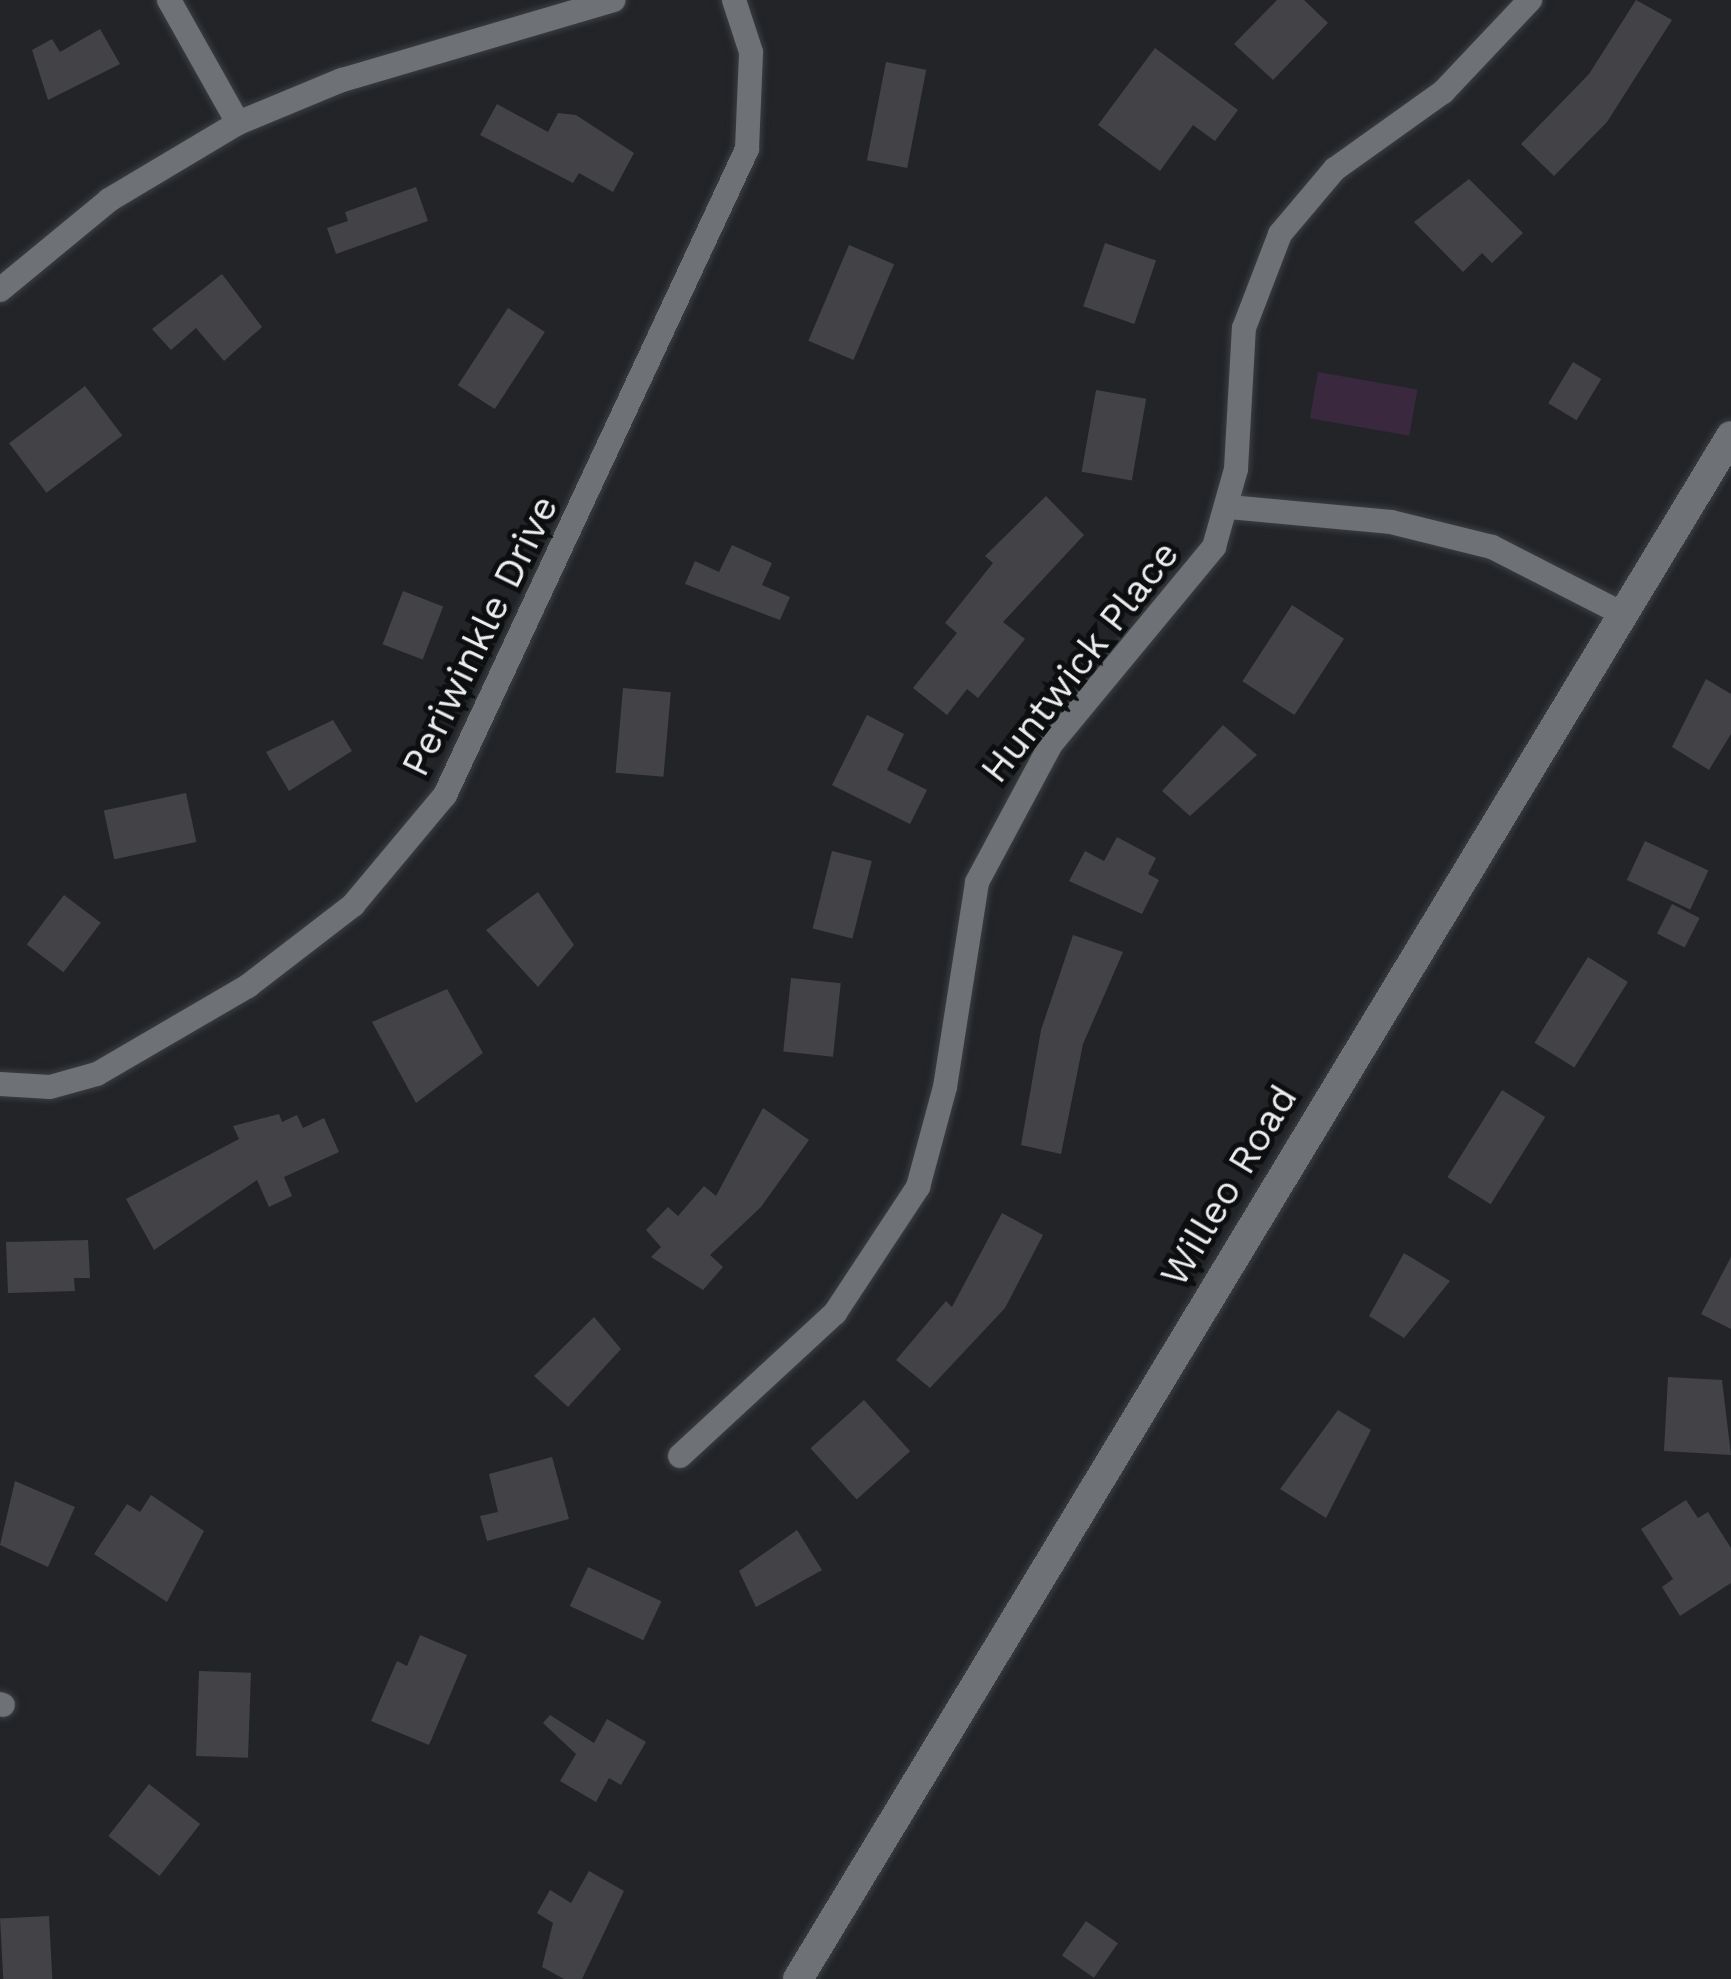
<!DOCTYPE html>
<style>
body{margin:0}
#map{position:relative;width:1731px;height:1979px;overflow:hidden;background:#222428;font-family:"Work Sans",sans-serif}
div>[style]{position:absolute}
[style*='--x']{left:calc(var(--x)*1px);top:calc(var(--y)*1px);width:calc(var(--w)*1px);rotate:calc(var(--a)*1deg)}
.green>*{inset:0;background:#3a283f;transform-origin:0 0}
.building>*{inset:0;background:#434347;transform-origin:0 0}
.roads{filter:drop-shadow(0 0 3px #3c3f41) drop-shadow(0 0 3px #3c3f41)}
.street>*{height:24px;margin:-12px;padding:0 12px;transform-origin:12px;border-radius:12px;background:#6e7175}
.secondary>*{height:30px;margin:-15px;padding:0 15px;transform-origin:15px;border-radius:15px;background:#6e7175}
span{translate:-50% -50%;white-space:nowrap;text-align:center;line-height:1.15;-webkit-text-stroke:10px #0c0e0f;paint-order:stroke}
.street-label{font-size:39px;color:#ecedef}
</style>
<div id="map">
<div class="green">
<i style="left:1318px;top:372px;width:101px;height:47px;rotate:10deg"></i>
</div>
<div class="building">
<i style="clip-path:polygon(1277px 0,1304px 0,1328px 23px,1273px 80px,1234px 44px)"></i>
<i style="clip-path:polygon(1636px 0,1672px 20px,1607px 122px,1554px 176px,1521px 144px,1589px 74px)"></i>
<i style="clip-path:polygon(100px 29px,120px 64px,48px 100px,32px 50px,52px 39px,60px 52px)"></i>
<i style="clip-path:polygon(1155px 48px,1238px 110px,1215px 141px,1193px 125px,1160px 171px,1098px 125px)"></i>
<i style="left:886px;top:62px;width:41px;height:100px;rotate:11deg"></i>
<i style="clip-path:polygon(497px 104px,548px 132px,558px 113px,576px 115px,634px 153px,613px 192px,579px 173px,573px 183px,480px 135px)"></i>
<i style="clip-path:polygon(1469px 179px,1523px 233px,1492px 263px,1482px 253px,1463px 272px,1414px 222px)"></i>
<i style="clip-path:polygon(416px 187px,428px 221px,336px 254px,327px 228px,348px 221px,345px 212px)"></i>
<i style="left:1105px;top:243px;width:54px;height:67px;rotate:19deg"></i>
<i style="left:849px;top:245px;width:49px;height:104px;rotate:23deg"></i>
<i style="clip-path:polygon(222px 274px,262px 327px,224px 361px,196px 328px,171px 350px,152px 329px)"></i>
<i style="left:508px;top:308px;width:44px;height:92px;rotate:33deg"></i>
<i style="left:1573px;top:362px;width:33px;height:48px;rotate:31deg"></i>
<i style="left:85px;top:386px;width:62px;height:95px;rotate:53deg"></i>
<i style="left:1096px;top:390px;width:51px;height:83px;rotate:10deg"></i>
<i style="clip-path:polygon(1046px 496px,1084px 535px,1003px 622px,1025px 639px,978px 698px,967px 689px,947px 715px,913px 688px,957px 633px,945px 623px,993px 563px,985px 556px)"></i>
<i style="clip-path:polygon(732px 545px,772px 563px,762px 585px,790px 597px,780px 620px,685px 584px,695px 561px,719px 572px)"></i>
<i style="left:403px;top:591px;width:43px;height:57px;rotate:21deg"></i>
<i style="left:1292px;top:605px;width:62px;height:91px;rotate:33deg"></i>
<i style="clip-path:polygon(1706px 679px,1731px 694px,1731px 734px,1709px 770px,1672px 747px)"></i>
<i style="left:623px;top:688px;width:48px;height:85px;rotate:5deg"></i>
<i style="clip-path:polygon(867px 715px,904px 734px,887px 770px,927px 790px,910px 824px,832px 785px)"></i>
<i style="clip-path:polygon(333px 720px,352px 751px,289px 791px,266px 752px)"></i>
<i style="clip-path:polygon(1223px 725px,1257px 755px,1190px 816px,1162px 791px)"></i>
<i style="left:186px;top:793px;width:50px;height:84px;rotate:78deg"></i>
<i style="clip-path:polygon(1117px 837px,1156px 858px,1148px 874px,1159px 880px,1142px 914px,1069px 881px,1085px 851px,1104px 861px)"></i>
<i style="left:1645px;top:841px;width:70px;height:43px;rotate:25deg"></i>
<i style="left:832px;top:851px;width:41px;height:80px;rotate:14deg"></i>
<i style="clip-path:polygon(538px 892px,574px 945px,538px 987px,486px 930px)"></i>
<i style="left:64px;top:895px;width:46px;height:62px;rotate:37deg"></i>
<i style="left:1672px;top:904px;width:31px;height:33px;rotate:27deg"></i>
<i style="clip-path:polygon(1073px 935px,1123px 952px,1083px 1044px,1061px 1154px,1021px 1145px,1041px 1030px)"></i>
<i style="left:1588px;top:957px;width:47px;height:101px;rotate:32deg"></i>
<i style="left:791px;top:978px;width:50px;height:74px;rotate:6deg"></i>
<i style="clip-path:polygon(447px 989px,483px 1053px,416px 1103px,372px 1022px)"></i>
<i style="left:1502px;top:1090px;width:51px;height:103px;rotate:32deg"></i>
<i style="clip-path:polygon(763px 1108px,809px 1140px,761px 1207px,710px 1255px,723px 1267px,703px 1290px,651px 1257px,661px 1247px,646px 1230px,668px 1207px,678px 1216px,704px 1186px,716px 1196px)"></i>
<i style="clip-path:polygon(279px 1114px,282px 1122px,297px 1115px,303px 1128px,324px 1118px,339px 1152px,284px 1177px,292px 1196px,269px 1207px,257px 1180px,154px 1250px,126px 1199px,239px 1139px,233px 1126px)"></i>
<i style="clip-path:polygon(1002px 1213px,1043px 1235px,1005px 1308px,930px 1388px,896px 1360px,946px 1301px,952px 1307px)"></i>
<i style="clip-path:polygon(88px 1240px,90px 1278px,74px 1278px,75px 1291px,8px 1293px,6px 1242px)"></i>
<i style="clip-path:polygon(1404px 1253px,1450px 1281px,1404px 1338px,1369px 1316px)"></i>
<i style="clip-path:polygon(1731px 1257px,1731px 1329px,1701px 1314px)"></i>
<i style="clip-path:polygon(594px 1317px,621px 1349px,568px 1407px,534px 1376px)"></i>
<i style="clip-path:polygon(1668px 1377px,1722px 1380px,1731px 1455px,1664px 1451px)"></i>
<i style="left:864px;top:1400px;width:69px;height:72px;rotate:48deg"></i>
<i style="clip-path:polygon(1338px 1410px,1371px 1430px,1326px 1518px,1280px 1489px)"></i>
<i style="clip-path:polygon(552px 1457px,569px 1519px,487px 1541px,480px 1516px,498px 1512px,489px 1474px)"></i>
<i style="clip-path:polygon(15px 1481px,75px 1507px,48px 1567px,0 1545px)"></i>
<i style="clip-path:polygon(151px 1495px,204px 1531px,167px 1602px,94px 1554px,127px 1504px,140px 1512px)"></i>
<i style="clip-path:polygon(1686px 1500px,1698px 1518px,1708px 1512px,1731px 1548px,1731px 1583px,1680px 1616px,1662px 1587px,1673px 1579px,1641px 1529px)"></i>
<i style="clip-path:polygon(797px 1530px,822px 1570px,756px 1607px,739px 1571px)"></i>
<i style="left:588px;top:1567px;width:81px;height:43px;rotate:25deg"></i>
<i style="clip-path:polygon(420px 1635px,467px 1655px,429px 1745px,371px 1721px,397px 1661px,407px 1666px)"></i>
<i style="left:199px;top:1671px;width:52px;height:85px;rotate:2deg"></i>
<i style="clip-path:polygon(550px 1715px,594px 1743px,607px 1719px,646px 1742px,621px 1785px,609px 1778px,596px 1802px,560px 1781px,576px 1754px,543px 1723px)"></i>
<i style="left:149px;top:1784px;width:65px;height:66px;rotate:38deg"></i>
<i style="clip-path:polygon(589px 1871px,624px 1891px,582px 1979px,564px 1979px,542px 1967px,553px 1923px,537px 1913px,550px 1890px,571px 1903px)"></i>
<i style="left:49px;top:1916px;width:63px;height:49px;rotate:87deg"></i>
<i style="left:1086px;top:1921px;width:39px;height:42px;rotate:35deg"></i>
</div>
<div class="roads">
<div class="street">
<i style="--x:169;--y:0;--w:141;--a:60.7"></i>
<i style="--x:0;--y:290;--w:141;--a:-39.5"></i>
<i style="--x:109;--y:200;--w:150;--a:-30.8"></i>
<i style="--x:238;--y:123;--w:113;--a:-22.5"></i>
<i style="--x:342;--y:80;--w:283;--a:-16.4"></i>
<i style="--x:1229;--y:507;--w:163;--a:5.3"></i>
<i style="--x:1391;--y:522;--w:104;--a:13.9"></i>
<i style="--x:1492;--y:547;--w:143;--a:27.1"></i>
<i style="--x:0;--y:1084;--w:50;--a:3.4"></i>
<i style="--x:50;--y:1087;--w:49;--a:-15.5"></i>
<i style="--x:97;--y:1074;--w:175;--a:-30.2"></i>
<i style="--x:248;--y:986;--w:133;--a:-37.6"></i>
<i style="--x:353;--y:905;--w:143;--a:-50.1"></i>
<i style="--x:445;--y:795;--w:713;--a:-64.94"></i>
<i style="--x:747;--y:149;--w:97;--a:-87.6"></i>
<i style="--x:751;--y:52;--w:55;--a:-108.1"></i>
<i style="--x:680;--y:1456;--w:211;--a:-42.7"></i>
<i style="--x:835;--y:1313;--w:151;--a:-56.6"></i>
<i style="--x:918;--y:1187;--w:104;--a:-74.9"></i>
<i style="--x:945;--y:1087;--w:207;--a:-81.1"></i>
<i style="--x:977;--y:882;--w:157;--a:-61.8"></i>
<i style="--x:1051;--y:744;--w:256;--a:-50.4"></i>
<i style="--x:1214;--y:547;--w:81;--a:-74.2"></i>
<i style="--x:1236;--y:469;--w:141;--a:-86.8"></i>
<i style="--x:1244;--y:328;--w:101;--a:-69"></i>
<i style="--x:1280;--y:234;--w:85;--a:-49.8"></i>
<i style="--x:1335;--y:169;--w:133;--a:-35.5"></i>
<i style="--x:1443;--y:92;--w:127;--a:-46.6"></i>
<i style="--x:0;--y:1704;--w:3;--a:18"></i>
</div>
<div class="secondary">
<i style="--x:798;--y:1979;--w:1803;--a:-58.84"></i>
</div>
</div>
<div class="street-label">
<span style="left:480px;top:636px;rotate:-64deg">Periwinkle Drive</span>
<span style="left:1080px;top:662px;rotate:-52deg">Huntwick Place</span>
<span style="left:1229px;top:1186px;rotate:-59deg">Willeo Road</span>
</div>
</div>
